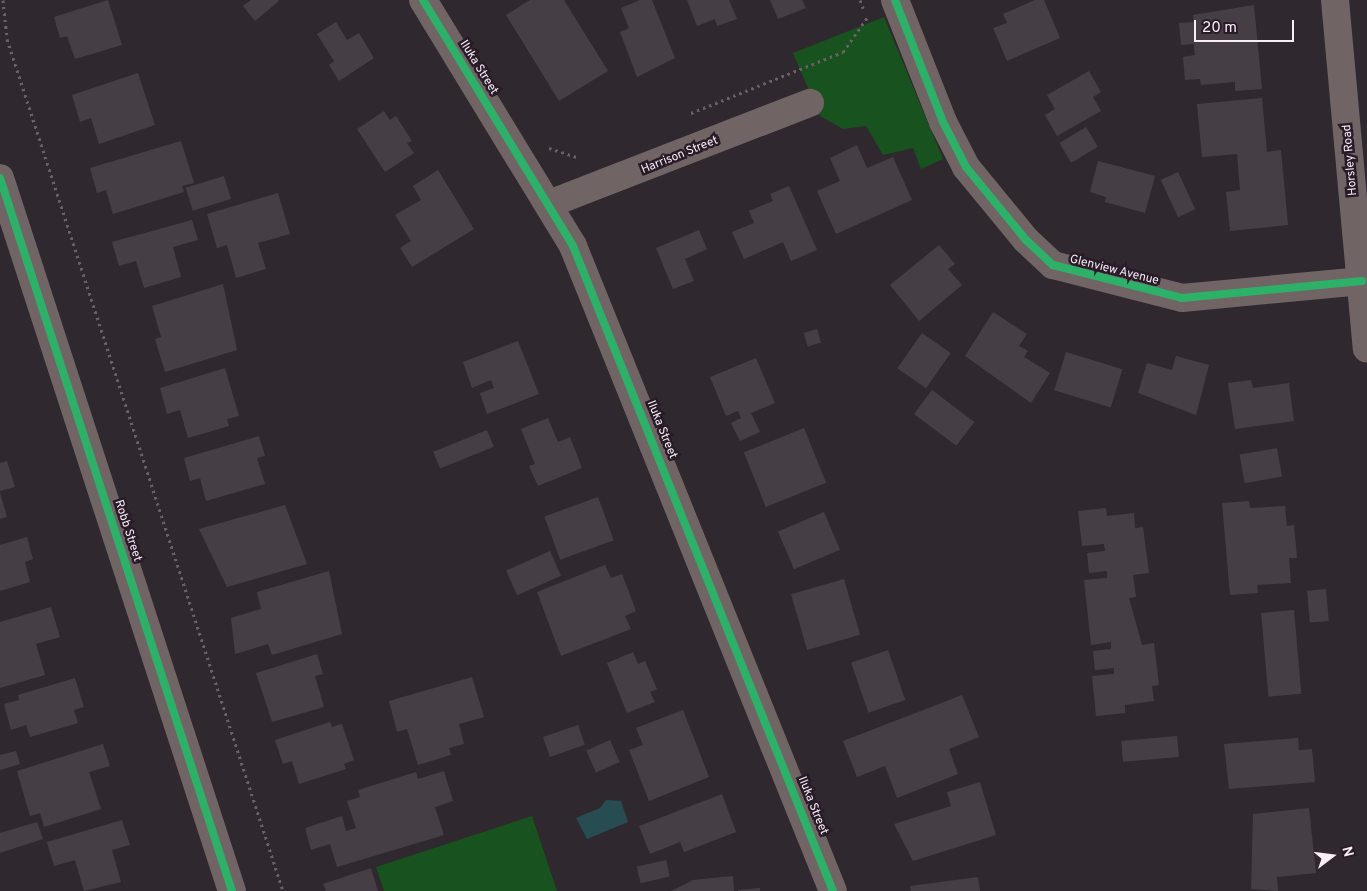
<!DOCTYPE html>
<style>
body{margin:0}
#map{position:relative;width:1367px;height:891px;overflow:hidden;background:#30282f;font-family:Overpass,sans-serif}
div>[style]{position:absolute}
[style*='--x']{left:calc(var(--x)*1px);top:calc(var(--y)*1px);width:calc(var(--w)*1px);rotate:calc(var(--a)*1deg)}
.green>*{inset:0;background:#17521f}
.water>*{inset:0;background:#274d52}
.building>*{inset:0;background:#453f45;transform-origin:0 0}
.path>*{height:3px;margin-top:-1.5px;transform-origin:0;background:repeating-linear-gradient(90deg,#6b6164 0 2.5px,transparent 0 6.5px)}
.minor>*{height:28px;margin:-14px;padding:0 14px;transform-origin:14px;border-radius:14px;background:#706465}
.cycleway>*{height:8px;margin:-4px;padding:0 4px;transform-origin:4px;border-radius:4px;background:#2db169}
span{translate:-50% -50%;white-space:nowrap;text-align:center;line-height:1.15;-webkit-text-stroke:5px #291b28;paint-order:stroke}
.street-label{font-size:12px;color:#f7eef6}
.north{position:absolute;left:1307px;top:831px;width:50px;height:50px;-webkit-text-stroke:4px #291b28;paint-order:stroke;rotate:75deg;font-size:14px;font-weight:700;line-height:20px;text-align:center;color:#f7eef6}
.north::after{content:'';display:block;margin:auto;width:18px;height:22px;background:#f7eef6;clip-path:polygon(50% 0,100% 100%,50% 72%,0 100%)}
.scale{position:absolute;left:1194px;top:20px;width:100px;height:22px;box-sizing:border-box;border:2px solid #f7eef6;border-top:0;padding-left:6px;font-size:15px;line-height:18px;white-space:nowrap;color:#f7eef6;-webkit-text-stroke:4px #291b28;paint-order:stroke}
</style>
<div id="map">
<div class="green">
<i style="clip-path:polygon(884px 17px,943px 159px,921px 169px,913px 148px,883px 155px,866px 126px,843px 129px,820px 116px,793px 53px)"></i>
<i style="clip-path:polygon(532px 816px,557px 891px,384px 891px,376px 867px)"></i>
</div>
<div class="water">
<i style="clip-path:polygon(606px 800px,621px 801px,628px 822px,587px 839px,576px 818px,600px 808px)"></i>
</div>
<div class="building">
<i style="clip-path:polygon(108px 0,122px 45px,75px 59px,67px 36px,60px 38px,54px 17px)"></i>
<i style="clip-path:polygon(251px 0,278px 0,279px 1px,255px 21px,243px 6px)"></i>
<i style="clip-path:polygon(530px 0,564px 0,608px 71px,559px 101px,506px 15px)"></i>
<i style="clip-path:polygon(640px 0,652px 0,675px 58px,637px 77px,620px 32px,629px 28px,621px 8px)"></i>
<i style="clip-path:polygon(687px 0,729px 0,737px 19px,717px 26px,715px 19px,697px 26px)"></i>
<i style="clip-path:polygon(770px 0,802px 0,806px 8px,778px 19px)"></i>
<i style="clip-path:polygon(1035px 0,1044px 0,1060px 38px,1007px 61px,993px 28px,1007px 23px,1003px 14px)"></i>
<i style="clip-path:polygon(1254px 5px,1262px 89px,1235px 91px,1235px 82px,1201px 85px,1200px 79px,1185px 80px,1183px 57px,1195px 55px,1194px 49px,1194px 44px,1181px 45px,1179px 23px,1194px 22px,1193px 15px)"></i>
<i style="clip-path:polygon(336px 22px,347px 40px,359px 33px,374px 58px,339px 81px,329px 65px,334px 61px,317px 34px)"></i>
<i style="clip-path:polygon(1089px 71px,1101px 92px,1093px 97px,1101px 111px,1057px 136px,1045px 115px,1055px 109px,1047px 95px)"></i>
<i style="clip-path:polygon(138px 73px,155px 125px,99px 144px,91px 118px,80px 122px,72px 95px)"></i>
<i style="clip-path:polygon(1262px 98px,1267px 152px,1281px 150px,1288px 225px,1230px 231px,1226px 192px,1240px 190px,1237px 154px,1202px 157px,1197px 104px)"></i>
<i style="clip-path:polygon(384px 111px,390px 120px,396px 116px,412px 141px,407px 143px,414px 153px,385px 172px,357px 129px)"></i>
<i style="left:1086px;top:127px;width:23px;height:31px;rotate:59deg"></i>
<i style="clip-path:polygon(181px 141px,194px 183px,182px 186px,184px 192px,113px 214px,106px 190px,97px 193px,90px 168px)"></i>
<i style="clip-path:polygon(857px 145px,867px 168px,893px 157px,912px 200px,836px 234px,817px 191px,840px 181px,830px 158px)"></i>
<i style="clip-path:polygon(1098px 161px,1155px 176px,1145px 213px,1105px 202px,1106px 197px,1090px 192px)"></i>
<i style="clip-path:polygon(438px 170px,474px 229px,412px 267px,400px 248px,411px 241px,395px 215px,421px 200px,413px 186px)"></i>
<i style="left:1178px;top:172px;width:41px;height:19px;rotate:65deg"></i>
<i style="left:224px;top:176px;width:24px;height:40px;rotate:73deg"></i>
<i style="clip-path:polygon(789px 186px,817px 250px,791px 261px,783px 242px,744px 259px,732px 232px,754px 223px,749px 211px,773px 201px,770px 194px)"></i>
<i style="clip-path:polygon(278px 193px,290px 234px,258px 243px,266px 269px,236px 278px,227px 245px,217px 248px,207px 214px)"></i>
<i style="clip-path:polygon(192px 220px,198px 240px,173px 247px,181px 277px,144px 288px,136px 261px,119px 266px,112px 242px)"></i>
<i style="clip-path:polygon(699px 230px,707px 249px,685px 259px,694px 281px,673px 289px,656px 248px)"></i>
<i style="clip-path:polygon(939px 245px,955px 264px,948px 269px,962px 285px,919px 321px,890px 285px)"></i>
<i style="clip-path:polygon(223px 284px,237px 350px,165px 372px,155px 339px,161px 337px,152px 306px)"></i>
<i style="clip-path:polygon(993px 312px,1027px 334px,1019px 346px,1028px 351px,1024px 357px,1050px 373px,1031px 403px,965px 356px)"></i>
<i style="left:817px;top:329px;width:14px;height:14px;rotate:73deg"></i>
<i style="left:922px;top:333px;width:35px;height:43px;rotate:35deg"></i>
<i style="clip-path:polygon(518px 341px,539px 394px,487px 414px,480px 393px,494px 388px,491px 380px,472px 388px,463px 362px)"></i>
<i style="left:1066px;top:352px;width:59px;height:40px;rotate:17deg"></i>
<i style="clip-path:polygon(1176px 356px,1209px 365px,1196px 415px,1138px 393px,1147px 363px,1172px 370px)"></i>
<i style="clip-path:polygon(756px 358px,775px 403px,751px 413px,760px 432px,740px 441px,731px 423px,741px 418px,738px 411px,726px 416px,710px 377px)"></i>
<i style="clip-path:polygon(225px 368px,239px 416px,227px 419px,229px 426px,188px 438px,180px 410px,167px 414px,160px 388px)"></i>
<i style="clip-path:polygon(1251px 380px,1253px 388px,1289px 383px,1294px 421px,1235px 429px,1228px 383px)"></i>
<i style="left:932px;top:390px;width:53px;height:30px;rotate:37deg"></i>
<i style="clip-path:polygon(548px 418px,558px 442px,570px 437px,582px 468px,538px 486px,529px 466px,535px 464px,521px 429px)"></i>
<i style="left:804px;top:428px;width:59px;height:65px;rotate:68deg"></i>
<i style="left:487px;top:430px;width:18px;height:58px;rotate:68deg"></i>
<i style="clip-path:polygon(259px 436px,265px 456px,257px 458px,265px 484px,206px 501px,200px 478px,190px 481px,184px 458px)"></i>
<i style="left:1277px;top:448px;width:29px;height:38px;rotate:80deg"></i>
<i style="clip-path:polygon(7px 461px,15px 487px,0 491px,0 463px)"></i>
<i style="clip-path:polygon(0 493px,7px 517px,0 519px)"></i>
<i style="left:598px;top:497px;width:46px;height:57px;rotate:70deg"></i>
<i style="clip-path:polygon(1249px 501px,1250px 508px,1285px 506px,1287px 526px,1294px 525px,1297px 558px,1289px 558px,1291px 583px,1257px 585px,1258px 593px,1230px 595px,1222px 503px)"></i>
<i style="clip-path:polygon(285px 505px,307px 564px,227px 587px,199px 529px)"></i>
<i style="clip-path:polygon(1106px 508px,1107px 516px,1134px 513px,1135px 528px,1143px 527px,1149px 573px,1133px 575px,1136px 597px,1129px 598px,1142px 645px,1154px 643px,1159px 685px,1152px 686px,1154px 701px,1125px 705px,1125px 713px,1096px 716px,1092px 676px,1114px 674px,1114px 668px,1095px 670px,1093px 651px,1111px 649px,1111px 642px,1091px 645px,1084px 580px,1107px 578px,1107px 571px,1089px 573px,1087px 553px,1105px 551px,1104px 544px,1082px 546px,1078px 511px)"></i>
<i style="left:824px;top:512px;width:41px;height:50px;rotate:67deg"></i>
<i style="clip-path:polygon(27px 537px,33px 559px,25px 562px,30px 582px,0 591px,0 545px)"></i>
<i style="left:550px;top:551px;width:27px;height:48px;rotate:66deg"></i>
<i style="clip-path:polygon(605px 565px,611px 578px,622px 574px,629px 592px,636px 611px,625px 616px,631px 629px,561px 656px,537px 592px)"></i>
<i style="clip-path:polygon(329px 571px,342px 634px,272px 655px,268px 644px,235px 654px,231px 618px,261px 609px,257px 592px)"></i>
<i style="left:844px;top:579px;width:58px;height:55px;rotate:74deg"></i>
<i style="left:1326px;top:589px;width:32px;height:19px;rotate:85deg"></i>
<i style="clip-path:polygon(51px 607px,60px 637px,36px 644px,45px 675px,0 688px,0 622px)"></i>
<i style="left:1294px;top:610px;width:84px;height:33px;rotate:85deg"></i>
<i style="left:888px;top:650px;width:53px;height:39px;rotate:71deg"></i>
<i style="clip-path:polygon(633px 652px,638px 664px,645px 661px,657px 689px,650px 692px,655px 702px,627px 713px,607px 663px)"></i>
<i style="clip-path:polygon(317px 654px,323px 674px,315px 676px,324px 707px,272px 722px,256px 673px)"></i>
<i style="clip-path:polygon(472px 677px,484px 717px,459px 724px,464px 744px,449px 748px,451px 755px,418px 765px,407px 729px,397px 732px,389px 701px)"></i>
<i style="clip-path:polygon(75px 678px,84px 707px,74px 710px,78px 723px,30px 737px,26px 725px,11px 730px,4px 704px,19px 700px,18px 695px)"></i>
<i style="clip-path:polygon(962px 695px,979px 737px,949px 749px,958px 774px,897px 798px,885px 766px,857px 777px,843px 741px)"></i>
<i style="clip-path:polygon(683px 710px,709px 777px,649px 801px,629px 750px,643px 745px,636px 728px)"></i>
<i style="clip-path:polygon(330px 722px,332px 727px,342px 724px,354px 760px,344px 764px,346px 769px,299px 784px,292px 761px,283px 764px,275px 740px)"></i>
<i style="left:578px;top:725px;width:21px;height:37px;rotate:71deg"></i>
<i style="left:1177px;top:736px;width:21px;height:56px;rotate:85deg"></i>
<i style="clip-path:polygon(1298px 738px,1299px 750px,1312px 749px,1315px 782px,1229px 789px,1224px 744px)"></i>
<i style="left:610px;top:740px;width:24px;height:26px;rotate:66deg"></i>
<i style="clip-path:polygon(103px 744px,110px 766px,89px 772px,101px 809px,44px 827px,40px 813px,30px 816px,17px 771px)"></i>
<i style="clip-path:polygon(16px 751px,20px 764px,0 770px,0 755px)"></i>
<i style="clip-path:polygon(444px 771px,453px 801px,435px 807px,444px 835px,337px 867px,330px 844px,311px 850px,305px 828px,342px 816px,346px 831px,356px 828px,347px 801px,360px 797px,358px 790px,416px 772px,418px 779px)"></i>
<i style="clip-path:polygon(980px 782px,996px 835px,913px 861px,894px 824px,951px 806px,947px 792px)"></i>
<i style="clip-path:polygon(722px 794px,736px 832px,684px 852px,680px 842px,650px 854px,639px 826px)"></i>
<i style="clip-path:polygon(1309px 808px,1316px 873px,1277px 877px,1278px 891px,1251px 889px,1253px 814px)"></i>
<i style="clip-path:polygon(122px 820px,130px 845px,112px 850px,121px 882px,84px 891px,75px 860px,54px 866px,47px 842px)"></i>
<i style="clip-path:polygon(37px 822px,43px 839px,0 853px,0 833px)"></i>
<i style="left:666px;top:860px;width:17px;height:30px;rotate:77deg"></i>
<i style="clip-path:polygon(371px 868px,378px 891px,326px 891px,323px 884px)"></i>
<i style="clip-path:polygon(733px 876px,734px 891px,671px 891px,693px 880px)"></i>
<i style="clip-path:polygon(978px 877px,980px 891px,911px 891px,910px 886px)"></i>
<i style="clip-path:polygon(760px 888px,760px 891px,738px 891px,738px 890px)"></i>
</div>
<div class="path">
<i style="--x:3;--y:0;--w:39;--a:84"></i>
<i style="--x:7;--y:39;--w:896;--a:72.05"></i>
<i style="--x:860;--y:0;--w:9;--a:69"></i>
<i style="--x:691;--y:113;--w:164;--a:-21.9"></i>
<i style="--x:843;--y:52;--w:42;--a:-54.8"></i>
<i style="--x:549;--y:148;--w:32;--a:18"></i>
</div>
<div class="minor">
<i style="--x:423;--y:0;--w:288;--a:58.6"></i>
<i style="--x:573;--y:246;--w:695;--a:68.05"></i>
<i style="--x:895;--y:0;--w:131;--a:68.5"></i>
<i style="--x:943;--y:122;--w:51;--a:62.9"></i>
<i style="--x:966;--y:167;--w:94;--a:50.6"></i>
<i style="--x:1026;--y:240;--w:37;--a:43"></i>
<i style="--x:1053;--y:265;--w:133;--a:14.3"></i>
<i style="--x:1182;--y:298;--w:181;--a:-5.4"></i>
<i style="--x:1335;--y:0;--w:350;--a:84.8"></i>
<i style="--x:0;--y:178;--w:750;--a:71.98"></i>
<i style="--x:549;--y:204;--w:280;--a:-21.2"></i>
</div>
<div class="cycleway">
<i style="--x:423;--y:0;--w:288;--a:58.6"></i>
<i style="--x:573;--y:246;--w:695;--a:68.05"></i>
<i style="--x:895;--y:0;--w:131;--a:68.5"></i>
<i style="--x:943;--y:122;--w:51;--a:62.9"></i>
<i style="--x:966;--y:167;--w:94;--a:50.6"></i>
<i style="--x:1026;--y:240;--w:37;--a:43"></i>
<i style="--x:1053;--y:265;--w:133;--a:14.3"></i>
<i style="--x:1182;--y:298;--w:181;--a:-5.4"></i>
<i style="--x:0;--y:178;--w:750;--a:71.98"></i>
</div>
<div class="street-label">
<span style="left:478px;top:68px;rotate:58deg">Iluka Street</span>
<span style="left:680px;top:156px;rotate:-22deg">Harrison Street</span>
<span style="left:1351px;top:160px;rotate:-95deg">Horsley Road</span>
<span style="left:1114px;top:271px;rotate:14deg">Glenview Avenue</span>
<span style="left:661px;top:430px;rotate:68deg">Iluka Street</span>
<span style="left:127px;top:531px;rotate:72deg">Robb Street</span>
<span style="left:812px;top:806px;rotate:68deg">Iluka Street</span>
</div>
<div class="north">N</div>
<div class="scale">20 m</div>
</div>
